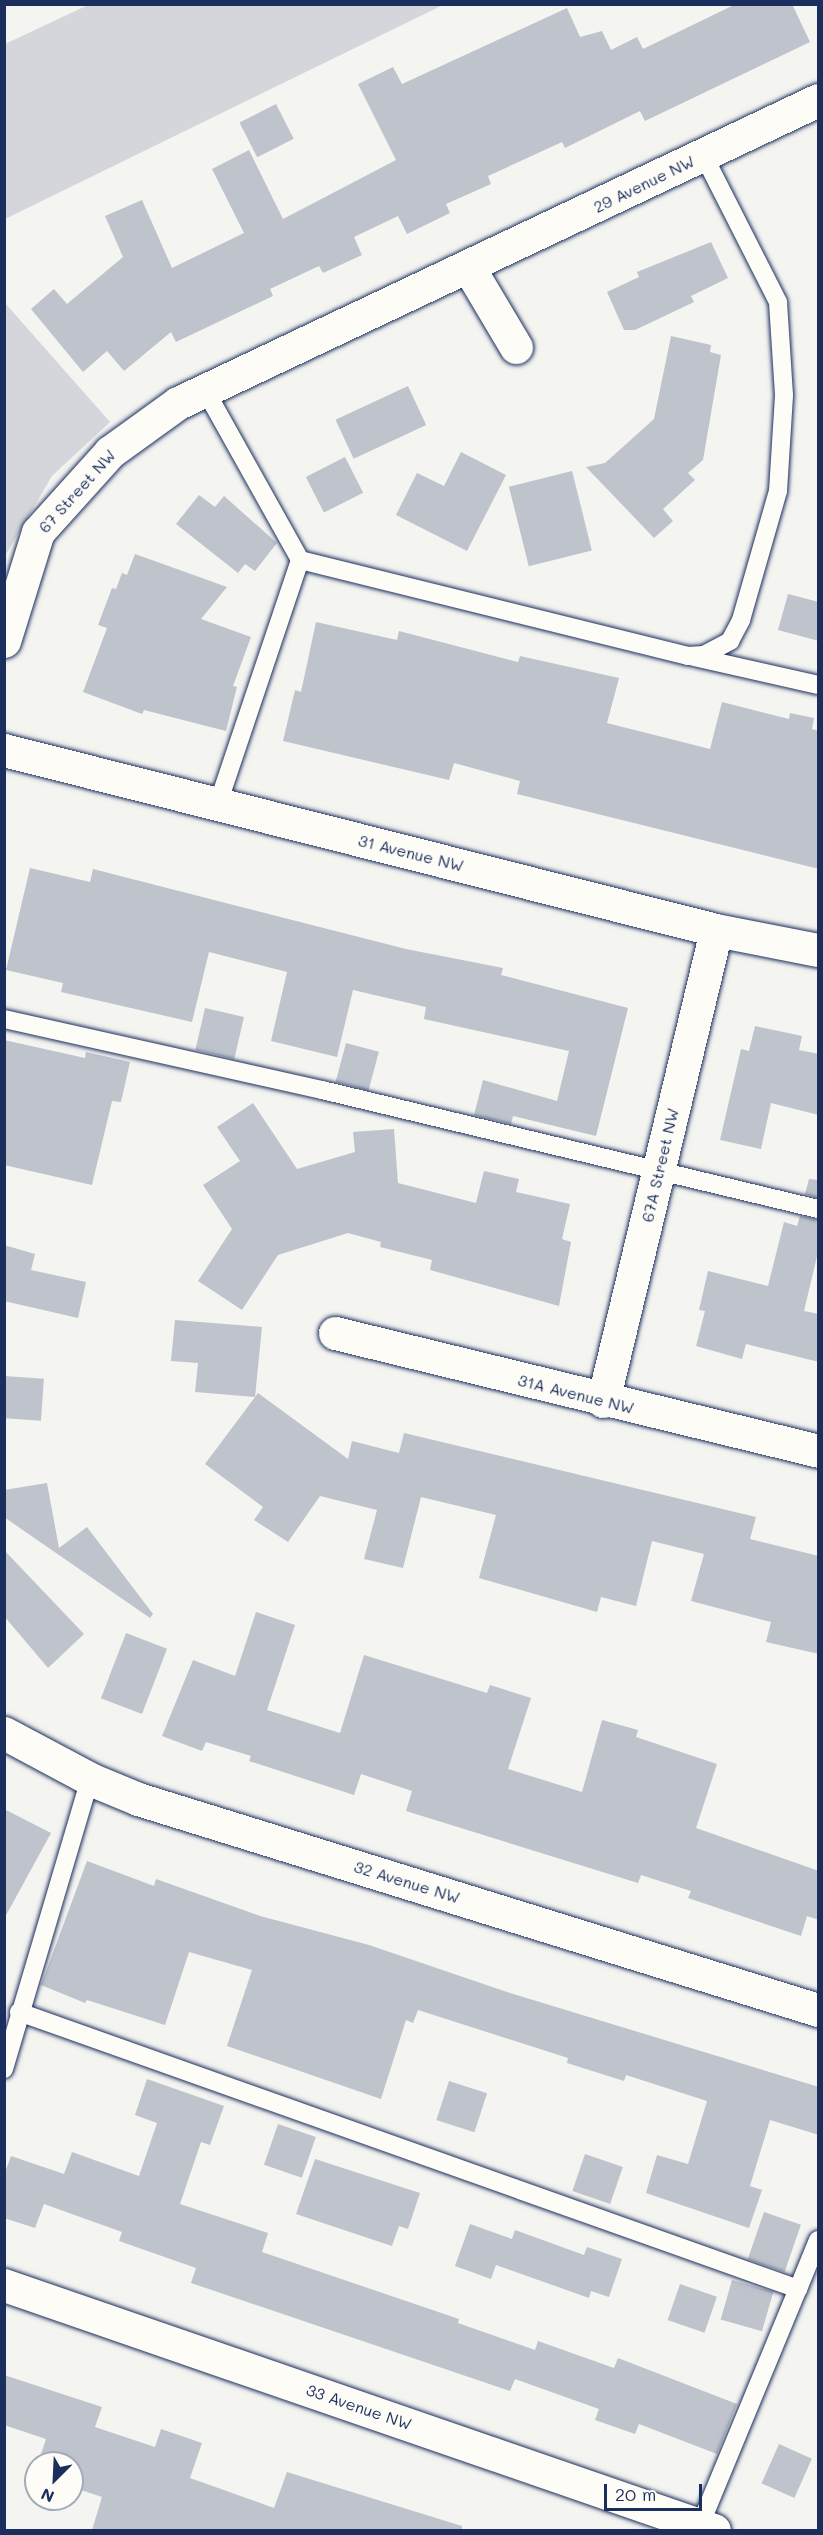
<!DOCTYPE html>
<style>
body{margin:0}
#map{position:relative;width:823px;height:2535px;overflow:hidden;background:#f4f4f1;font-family:Mali,sans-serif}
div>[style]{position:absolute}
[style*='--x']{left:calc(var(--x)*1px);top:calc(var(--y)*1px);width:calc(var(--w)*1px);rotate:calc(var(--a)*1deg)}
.green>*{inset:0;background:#d4d6db}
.building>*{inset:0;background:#bfc3cc;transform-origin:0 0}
.roads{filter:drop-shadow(0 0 2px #1b2f5e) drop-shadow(0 0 2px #1b2f5e)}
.service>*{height:18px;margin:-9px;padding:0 9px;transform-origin:9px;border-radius:9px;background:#fdfcf7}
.minor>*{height:33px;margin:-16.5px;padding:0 16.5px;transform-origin:16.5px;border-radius:16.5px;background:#fdfcf7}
.tertiary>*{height:33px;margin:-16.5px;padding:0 16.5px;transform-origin:16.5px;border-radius:16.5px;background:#fdfcf7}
span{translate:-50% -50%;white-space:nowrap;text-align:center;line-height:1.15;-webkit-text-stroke:6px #fdfcf7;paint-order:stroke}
.street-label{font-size:16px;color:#1b2f5e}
.frame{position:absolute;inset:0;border:6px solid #1b2f5e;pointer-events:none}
.north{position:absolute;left:24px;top:2451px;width:60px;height:60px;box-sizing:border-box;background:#fdfcf7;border:2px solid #a3aaba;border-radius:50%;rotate:204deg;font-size:16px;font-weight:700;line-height:24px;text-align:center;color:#1b2f5e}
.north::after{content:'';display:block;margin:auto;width:21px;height:27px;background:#1b2f5e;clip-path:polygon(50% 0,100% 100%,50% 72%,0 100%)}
.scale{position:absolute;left:604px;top:2484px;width:98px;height:27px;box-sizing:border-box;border:3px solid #1b2f5e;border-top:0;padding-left:8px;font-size:18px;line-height:21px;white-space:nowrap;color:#1b2f5e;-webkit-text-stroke:4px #fdfcf7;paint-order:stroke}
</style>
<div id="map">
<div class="green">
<i style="clip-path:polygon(88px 5px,88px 4px,443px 5px,5px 219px,5px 44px)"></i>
<i style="clip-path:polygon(5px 303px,110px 422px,52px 476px,5px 556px)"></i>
</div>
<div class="building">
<i style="clip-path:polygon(736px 4px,792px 4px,810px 42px,645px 121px,640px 111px,565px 148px,562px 142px,488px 176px,491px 184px,446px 204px,450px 213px,407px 234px,398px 216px,354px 237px,362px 255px,323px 273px,319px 266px,270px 289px,273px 296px,176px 342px,171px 332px,124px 371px,107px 351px,83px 372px,31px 309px,54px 289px,67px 304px,123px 257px,105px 216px,142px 200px,172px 268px,244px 233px,212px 169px,249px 150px,283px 219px,396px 160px,358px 84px,393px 67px,402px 84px,567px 8px,580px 37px,602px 31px,611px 50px,637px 37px,643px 49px)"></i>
<i style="left:276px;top:104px;width:39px;height:41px;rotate:63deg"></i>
<i style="clip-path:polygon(711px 242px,728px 278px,691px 296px,694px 302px,635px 330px,624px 330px,607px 292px,639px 277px,637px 272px)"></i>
<i style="clip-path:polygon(671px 336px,711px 345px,710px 352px,721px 355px,703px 460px,688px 473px,695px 480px,663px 509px,673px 521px,654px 538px,586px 467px,605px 463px,654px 419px)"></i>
<i style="left:408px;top:386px;width:43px;height:80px;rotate:65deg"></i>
<i style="clip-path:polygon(461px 452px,506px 475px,467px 551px,396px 515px,417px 473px,444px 486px)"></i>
<i style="left:345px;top:457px;width:40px;height:44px;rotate:63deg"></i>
<i style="left:572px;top:471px;width:82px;height:65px;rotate:76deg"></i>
<i style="clip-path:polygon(199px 495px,215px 507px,224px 496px,277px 543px,255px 571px,245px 564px,238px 573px,176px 524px)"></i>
<i style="clip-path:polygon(135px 554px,227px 587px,201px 619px,251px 637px,233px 686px,237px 687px,226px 731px,144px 710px,142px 714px,83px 692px,107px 628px,98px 625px,112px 588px,116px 589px,122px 573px,127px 575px)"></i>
<i style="clip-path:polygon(788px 594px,819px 602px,819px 641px,778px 630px)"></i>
<i style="clip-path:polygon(316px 622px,397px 640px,399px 631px,518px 662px,520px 656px,619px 678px,607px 723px,710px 749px,722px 702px,789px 719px,790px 713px,814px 718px,812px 729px,819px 731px,819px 869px,517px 794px,520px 781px,454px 763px,449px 780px,283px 741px,295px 690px,301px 692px)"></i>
<i style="clip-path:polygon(30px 868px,90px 882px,93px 869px,406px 949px,503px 968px,501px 975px,628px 1008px,596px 1136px,513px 1116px,511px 1124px,474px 1115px,483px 1080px,557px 1101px,569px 1051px,424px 1019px,426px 1007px,353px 990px,337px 1057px,271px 1041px,287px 972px,209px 952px,192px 1022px,61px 992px,63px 983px,6px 970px)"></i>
<i style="left:205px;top:1008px;width:40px;height:43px;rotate:13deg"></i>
<i style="clip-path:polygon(755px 1026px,802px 1036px,799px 1050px,819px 1054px,819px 1115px,771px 1103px,761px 1149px,720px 1140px,741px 1049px,749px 1051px)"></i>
<i style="clip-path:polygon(4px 1040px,85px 1058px,86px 1052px,130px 1062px,121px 1102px,112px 1101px,92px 1185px,4px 1165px)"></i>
<i style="left:346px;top:1043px;width:34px;height:40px;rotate:15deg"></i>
<i style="clip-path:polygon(253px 1103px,297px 1169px,355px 1152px,353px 1132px,394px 1129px,398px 1183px,476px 1203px,484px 1171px,519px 1179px,516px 1192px,570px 1204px,562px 1239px,571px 1242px,559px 1306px,430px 1270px,432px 1260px,380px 1247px,381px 1242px,348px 1233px,278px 1255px,242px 1310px,198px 1281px,232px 1229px,203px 1185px,240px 1161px,217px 1127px)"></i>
<i style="clip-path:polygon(809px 1179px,819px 1180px,819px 1198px,805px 1194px)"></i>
<i style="clip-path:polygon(800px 1216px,819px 1220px,819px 1248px,804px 1311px,819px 1314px,819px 1362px,746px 1344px,742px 1359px,696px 1346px,705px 1311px,699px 1310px,708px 1271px,768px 1286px,784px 1222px,797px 1226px)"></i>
<i style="clip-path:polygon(4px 1245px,35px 1254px,31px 1270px,86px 1282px,78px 1318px,4px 1301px)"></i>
<i style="clip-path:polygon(175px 1320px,262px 1327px,255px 1397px,195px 1392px,198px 1363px,171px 1361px)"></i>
<i style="left:4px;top:1376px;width:40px;height:42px;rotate:4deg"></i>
<i style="clip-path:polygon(258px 1393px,348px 1459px,352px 1441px,399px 1453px,404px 1433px,756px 1517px,750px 1539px,819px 1556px,819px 1654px,766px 1642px,771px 1622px,691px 1601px,704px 1554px,652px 1541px,636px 1606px,601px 1597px,597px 1612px,479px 1578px,496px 1515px,421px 1497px,403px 1568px,364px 1559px,377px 1510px,320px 1496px,288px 1542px,254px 1520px,263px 1507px,205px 1464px)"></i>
<i style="clip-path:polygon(47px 1483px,59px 1548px,87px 1527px,153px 1614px,150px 1618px,4px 1517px,4px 1490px)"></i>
<i style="clip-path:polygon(4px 1550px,84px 1634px,48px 1668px,4px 1616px)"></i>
<i style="clip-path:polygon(256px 1612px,295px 1625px,267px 1710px,340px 1733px,364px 1655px,487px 1693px,490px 1685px,531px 1698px,508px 1769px,582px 1792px,602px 1720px,638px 1730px,636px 1737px,717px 1764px,696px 1828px,819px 1871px,819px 1920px,807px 1916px,801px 1936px,688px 1898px,691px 1891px,641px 1875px,638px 1883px,406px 1811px,412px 1791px,361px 1774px,354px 1795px,249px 1761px,251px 1756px,206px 1742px,202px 1751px,162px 1736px,193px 1660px,235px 1676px)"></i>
<i style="left:126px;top:1633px;width:44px;height:70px;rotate:21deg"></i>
<i style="clip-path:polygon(4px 1809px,51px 1833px,4px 1919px)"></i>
<i style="clip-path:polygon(87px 1861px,154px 1886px,156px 1879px,260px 1916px,369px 1945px,510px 1993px,819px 2087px,819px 2135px,770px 2120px,750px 2186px,762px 2190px,749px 2228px,646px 2193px,657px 2155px,688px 2164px,707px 2101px,626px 2075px,624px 2081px,567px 2063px,568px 2058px,418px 2010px,413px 2023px,406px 2020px,381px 2099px,227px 2046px,252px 1970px,189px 1952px,165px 2025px,87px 2000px,85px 2003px,41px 1985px)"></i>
<i style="clip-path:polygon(147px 2079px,224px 2106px,210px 2145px,201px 2142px,180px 2204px,268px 2233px,262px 2252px,459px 2319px,458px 2323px,535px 2350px,538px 2341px,614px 2368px,618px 2358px,737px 2404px,717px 2454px,639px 2424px,635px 2434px,595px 2420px,599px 2409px,515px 2379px,510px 2391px,191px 2283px,196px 2268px,119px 2241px,122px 2232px,44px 2204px,35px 2228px,4px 2218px,4px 2175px,11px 2156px,64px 2174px,72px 2152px,139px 2176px,157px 2123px,135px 2115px)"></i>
<i style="left:449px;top:2081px;width:40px;height:41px;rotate:18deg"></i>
<i style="left:278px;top:2124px;width:40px;height:43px;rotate:19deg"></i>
<i style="left:585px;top:2154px;width:40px;height:39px;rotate:19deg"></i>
<i style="clip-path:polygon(315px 2159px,420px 2193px,408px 2229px,399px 2226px,392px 2246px,296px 2214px)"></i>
<i style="left:764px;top:2212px;width:39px;height:50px;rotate:19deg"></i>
<i style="clip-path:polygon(470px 2224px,512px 2239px,515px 2230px,584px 2255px,587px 2247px,622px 2259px,609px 2297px,591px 2291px,589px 2298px,496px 2265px,491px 2279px,455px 2266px)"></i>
<i style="left:732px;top:2280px;width:43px;height:41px;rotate:16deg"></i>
<i style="left:680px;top:2284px;width:39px;height:38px;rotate:19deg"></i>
<i style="clip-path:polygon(4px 2375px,102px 2407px,95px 2427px,155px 2447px,161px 2429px,202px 2443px,190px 2478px,274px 2508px,287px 2472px,462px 2526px,462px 2530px,92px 2530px,102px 2497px,72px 2487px,72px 2463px,38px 2463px,46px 2439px,4px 2425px)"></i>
<i style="left:779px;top:2444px;width:36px;height:43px;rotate:24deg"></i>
</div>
<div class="roads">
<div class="service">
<i style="--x:204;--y:388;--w:197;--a:60.8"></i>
<i style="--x:300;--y:560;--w:257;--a:108.6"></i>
<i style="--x:300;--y:560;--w:400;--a:13.9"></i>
<i style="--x:688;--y:656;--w:16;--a:-4"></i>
<i style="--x:704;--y:655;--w:30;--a:-28"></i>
<i style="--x:730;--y:641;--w:24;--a:-62"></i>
<i style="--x:741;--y:620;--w:134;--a:-74"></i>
<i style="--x:778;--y:491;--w:96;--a:-86.4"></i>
<i style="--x:784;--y:395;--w:93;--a:-93.7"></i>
<i style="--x:778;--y:302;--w:164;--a:-116.9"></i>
<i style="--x:694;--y:657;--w:127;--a:12.7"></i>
<i style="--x:4;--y:1019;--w:326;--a:12.6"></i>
<i style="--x:322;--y:1090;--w:510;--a:13.49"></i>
<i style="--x:19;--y:2012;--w:827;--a:19.57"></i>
<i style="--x:798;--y:2289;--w:53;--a:-67.8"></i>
<i style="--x:4;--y:2069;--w:302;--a:-73.5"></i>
<i style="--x:698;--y:2530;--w:261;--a:-67.5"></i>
</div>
<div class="minor">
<i style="--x:469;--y:268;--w:92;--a:59.3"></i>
<i style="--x:4;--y:641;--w:114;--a:-72.7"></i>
<i style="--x:38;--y:532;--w:108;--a:-48"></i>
<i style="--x:110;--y:452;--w:84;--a:-35.8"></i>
<i style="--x:178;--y:403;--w:708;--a:-25.33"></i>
<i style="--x:335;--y:1333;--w:497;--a:13.7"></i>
<i style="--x:603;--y:1401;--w:484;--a:-76.5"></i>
<i style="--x:4;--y:1733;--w:98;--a:28.1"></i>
<i style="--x:90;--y:1779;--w:52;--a:22.6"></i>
<i style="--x:138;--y:1799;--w:712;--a:17.24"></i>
<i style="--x:4;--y:2285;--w:751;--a:19.04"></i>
</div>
<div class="tertiary">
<i style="--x:4;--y:750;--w:734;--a:14.19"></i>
<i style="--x:716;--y:930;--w:104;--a:11.1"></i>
</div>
</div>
<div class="street-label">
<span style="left:644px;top:184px;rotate:-26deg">29 Avenue NW</span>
<span style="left:77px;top:491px;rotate:-48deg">67 Street NW</span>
<span style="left:411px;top:853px;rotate:14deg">31 Avenue NW</span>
<span style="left:660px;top:1165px;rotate:-77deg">67A Street NW</span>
<span style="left:576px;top:1394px;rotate:14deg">31A Avenue NW</span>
<span style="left:407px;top:1882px;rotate:17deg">32 Avenue NW</span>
<span style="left:359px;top:2407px;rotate:19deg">33 Avenue NW</span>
</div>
<div class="frame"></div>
<div class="north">N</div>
<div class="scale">20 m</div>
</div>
